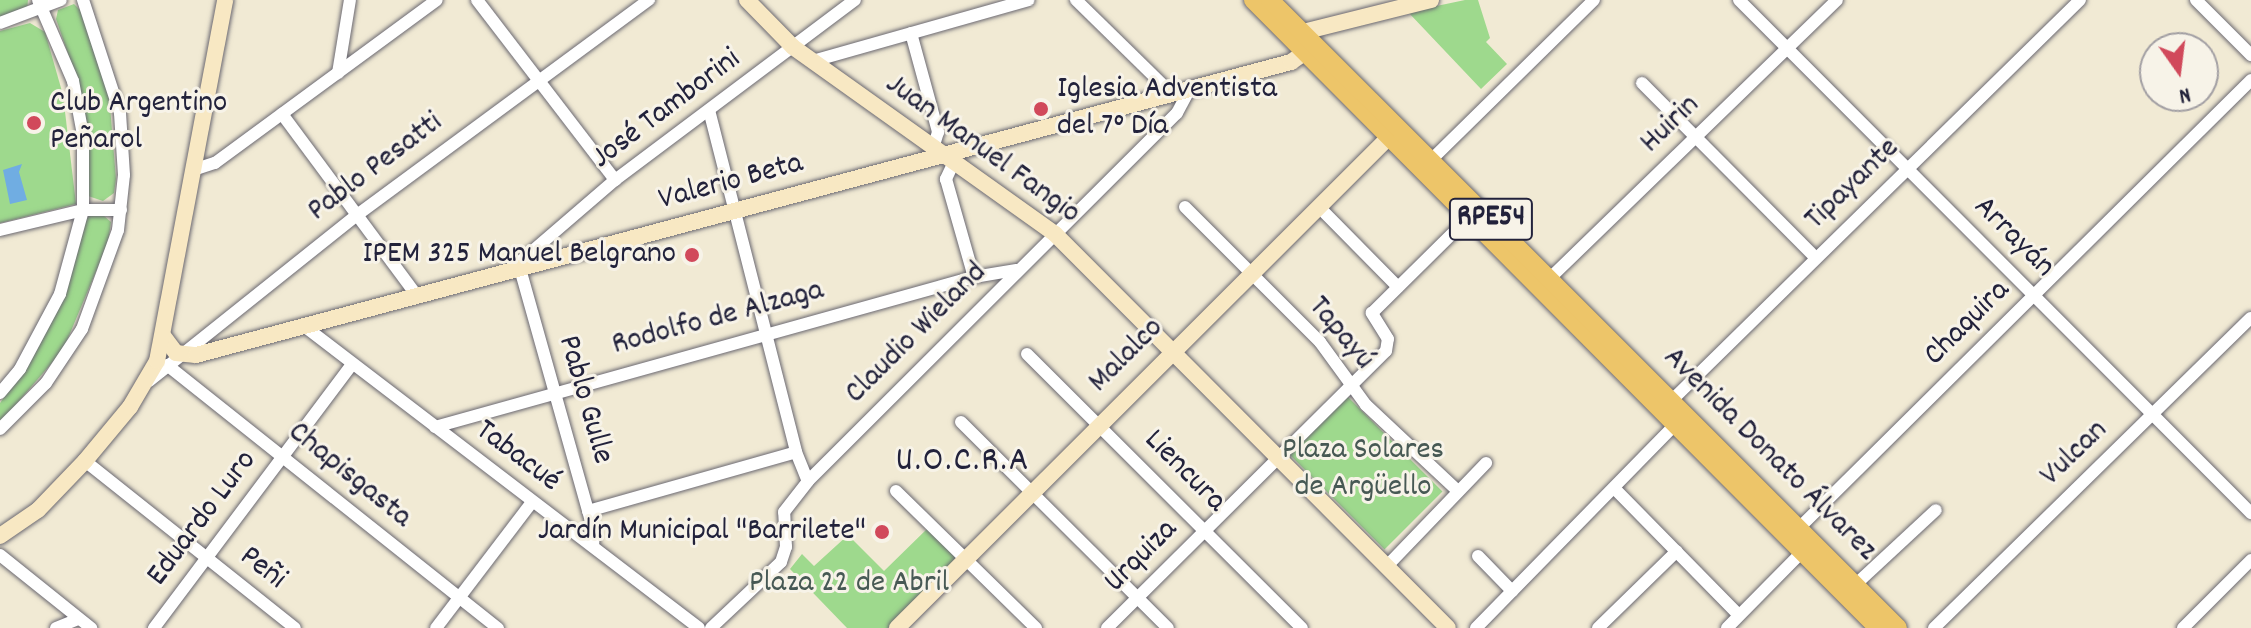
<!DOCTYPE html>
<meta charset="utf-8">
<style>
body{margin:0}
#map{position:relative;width:2251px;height:628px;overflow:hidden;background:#f1ead4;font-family:Dekko,sans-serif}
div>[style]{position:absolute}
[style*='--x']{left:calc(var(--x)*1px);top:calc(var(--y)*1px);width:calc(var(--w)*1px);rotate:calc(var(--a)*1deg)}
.green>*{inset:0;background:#9ed98d;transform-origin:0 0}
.water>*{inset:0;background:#70ade2}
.roads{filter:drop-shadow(0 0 2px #6a6871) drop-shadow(0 0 2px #6a6871)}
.street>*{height:12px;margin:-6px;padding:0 6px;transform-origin:6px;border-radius:6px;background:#fff}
.secondary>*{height:16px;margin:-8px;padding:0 8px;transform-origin:8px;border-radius:8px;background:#f8e8c3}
.primary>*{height:18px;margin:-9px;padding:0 9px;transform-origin:9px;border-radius:9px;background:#edc569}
.dots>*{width:22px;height:22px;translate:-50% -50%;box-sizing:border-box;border:4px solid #f7f3e8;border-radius:50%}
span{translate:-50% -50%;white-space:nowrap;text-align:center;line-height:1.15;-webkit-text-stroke:6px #f7f3e8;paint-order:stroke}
.shield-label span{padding:2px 6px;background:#f7f3e8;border:2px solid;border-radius:6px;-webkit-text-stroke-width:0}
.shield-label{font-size:30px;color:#22223b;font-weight:700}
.poi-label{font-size:32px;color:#22223b}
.left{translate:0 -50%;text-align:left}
.right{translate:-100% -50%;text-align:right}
.street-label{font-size:32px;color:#22223b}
.park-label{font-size:32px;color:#475954}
.quarter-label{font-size:36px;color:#22223b;letter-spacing:2px}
.north{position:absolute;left:2139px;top:32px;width:80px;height:80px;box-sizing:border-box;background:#f7f3e8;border:2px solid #a29fa3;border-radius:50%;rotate:166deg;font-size:22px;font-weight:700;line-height:32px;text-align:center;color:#22223b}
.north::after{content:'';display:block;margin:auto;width:28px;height:36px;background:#d1495b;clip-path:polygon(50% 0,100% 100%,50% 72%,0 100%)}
</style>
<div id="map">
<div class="green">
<i style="clip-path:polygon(0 0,28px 0,27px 10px,0 18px)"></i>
<i style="clip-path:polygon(1465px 0,1478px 0,1490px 38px,1486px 42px,1507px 64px,1481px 89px,1408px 12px)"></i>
<i style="clip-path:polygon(74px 4px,82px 12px,109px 94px,116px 179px,114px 193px,103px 201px,88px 196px,76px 77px,56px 19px,58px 10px)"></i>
<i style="clip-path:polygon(30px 23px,45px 32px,63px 95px,76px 204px,0 223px,0 31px)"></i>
<i style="clip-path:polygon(103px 215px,111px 222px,108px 243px,63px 350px,0 423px,0 403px,37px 350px,63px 299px,84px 222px,89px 216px)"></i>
<i style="left:1347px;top:396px;width:135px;height:82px;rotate:45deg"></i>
<i style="clip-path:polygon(929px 527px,958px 557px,888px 628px,847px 628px,790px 569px,802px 554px,814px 566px,848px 535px,884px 571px)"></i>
</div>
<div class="water">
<i style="clip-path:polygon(22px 164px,19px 172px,27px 200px,10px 204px,3px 170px)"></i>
</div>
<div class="roads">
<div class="street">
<i style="--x:477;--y:0;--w:227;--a:52.5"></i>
<i style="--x:1076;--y:0;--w:132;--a:44.4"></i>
<i style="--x:1739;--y:0;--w:725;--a:45.06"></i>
<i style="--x:2196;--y:0;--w:78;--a:45"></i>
<i style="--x:0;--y:23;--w:65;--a:-20.7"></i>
<i style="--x:911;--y:33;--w:103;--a:74.7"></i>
<i style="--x:938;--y:132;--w:17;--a:107"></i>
<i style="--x:813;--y:61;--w:224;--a:-15.8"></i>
<i style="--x:338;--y:73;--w:74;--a:-80.7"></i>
<i style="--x:1642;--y:83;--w:245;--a:45.2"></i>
<i style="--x:709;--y:110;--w:353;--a:75.7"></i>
<i style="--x:796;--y:452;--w:31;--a:68"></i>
<i style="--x:282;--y:114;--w:227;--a:53.4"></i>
<i style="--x:953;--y:164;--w:17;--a:115"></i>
<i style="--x:946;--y:179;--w:102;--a:74.1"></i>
<i style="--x:1427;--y:164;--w:234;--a:-44.5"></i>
<i style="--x:196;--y:169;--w:20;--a:-18"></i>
<i style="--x:215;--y:163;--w:275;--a:-36.3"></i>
<i style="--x:1185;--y:207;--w:191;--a:45"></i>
<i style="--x:1320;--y:342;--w:78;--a:53.9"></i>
<i style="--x:1366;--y:405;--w:126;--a:43.1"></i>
<i style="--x:1320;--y:208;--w:111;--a:45.4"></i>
<i style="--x:0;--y:230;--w:85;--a:-13.5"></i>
<i style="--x:83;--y:210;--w:38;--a:0"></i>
<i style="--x:1546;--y:282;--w:405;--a:-44.1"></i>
<i style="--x:304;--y:326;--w:497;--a:37.4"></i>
<i style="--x:1027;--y:354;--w:388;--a:44.9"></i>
<i style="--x:167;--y:365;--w:423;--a:38.5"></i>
<i style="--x:149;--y:381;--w:266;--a:-38.6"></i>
<i style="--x:357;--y:215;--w:363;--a:-36.4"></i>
<i style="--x:0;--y:393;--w:31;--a:-50"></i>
<i style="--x:20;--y:369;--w:85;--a:-61.9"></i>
<i style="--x:60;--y:294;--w:87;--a:-74.7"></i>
<i style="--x:83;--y:210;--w:75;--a:-90"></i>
<i style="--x:83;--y:135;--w:55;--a:-100.5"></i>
<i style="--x:73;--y:81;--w:88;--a:-113.4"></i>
<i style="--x:1668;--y:404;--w:577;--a:-44.44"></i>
<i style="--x:961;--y:422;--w:292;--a:44.9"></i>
<i style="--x:435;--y:427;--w:559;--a:-15.55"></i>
<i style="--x:974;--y:277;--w:43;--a:-9.5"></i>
<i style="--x:0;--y:429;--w:65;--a:-45"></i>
<i style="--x:46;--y:383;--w:65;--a:-56.3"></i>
<i style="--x:82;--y:329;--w:105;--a:-70"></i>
<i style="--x:118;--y:230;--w:55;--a:-83.8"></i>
<i style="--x:124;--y:175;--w:62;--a:-93.7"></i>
<i style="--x:120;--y:113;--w:119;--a:-108.1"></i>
<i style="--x:85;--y:461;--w:268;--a:38.5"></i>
<i style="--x:1614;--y:488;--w:178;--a:45.5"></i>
<i style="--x:896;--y:491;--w:196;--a:44.4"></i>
<i style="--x:588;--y:511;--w:216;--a:-15.8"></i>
<i style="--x:1793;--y:534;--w:645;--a:-44.75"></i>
<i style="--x:593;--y:546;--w:14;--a:-86"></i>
<i style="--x:594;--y:532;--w:273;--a:-105.7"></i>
<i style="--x:520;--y:269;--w:9;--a:-77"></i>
<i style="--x:522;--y:260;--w:123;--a:-40.7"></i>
<i style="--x:615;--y:180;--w:300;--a:-36.9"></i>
<i style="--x:0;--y:555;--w:117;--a:38.7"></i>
<i style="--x:1478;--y:556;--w:49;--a:45.8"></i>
<i style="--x:1387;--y:566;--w:143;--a:-46.1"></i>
<i style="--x:1855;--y:585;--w:110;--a:-42.8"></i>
<i style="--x:56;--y:628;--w:24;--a:-22"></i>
<i style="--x:154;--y:628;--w:330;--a:-53.1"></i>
<i style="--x:436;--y:628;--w:158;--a:-52.7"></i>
<i style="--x:711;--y:628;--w:96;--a:-43.3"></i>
<i style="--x:781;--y:562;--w:16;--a:-72"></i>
<i style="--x:786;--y:547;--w:35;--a:-93"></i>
<i style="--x:784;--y:512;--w:39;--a:-52"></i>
<i style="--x:808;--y:481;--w:521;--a:-44.92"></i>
<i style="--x:1177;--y:113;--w:30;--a:-62"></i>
<i style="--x:1107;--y:628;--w:393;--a:-44.8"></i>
<i style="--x:1386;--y:351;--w:12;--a:-81"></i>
<i style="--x:1388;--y:339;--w:31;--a:-122"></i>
<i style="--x:1372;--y:313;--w:138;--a:-44.7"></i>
<i style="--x:1476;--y:628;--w:293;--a:-45.6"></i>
<i style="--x:1598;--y:628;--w:110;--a:-44.3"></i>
<i style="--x:1727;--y:628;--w:108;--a:-45.4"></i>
<i style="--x:1934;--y:628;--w:443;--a:-44.4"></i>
<i style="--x:2183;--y:628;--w:96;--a:-45"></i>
</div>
<div class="secondary">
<i style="--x:747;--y:0;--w:66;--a:45.6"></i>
<i style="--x:793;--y:47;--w:322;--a:35.5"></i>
<i style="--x:1055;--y:234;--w:556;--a:45.07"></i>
<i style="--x:1297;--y:41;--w:11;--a:-56"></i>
<i style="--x:1303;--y:32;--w:132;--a:-14"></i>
<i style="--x:164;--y:337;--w:20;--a:53"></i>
<i style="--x:176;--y:353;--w:20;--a:6"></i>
<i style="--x:196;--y:355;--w:1134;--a:-14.98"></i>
<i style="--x:1291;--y:62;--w:28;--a:-35"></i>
<i style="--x:0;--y:536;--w:46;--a:-34.4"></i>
<i style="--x:38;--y:510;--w:68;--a:-46.2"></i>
<i style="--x:85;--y:461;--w:70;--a:-50.2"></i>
<i style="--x:130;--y:407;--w:53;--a:-59.6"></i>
<i style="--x:157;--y:361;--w:367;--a:-79.3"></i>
<i style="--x:897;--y:628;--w:706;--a:-44.94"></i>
</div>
<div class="primary">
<i style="--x:1253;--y:0;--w:886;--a:45.14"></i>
<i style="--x:1270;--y:0;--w:888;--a:45"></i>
</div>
</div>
<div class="dots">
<i style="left:1041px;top:109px;background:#d1495b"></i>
<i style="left:34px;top:123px;background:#d1495b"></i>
<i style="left:692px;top:255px;background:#d1495b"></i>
<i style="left:882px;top:532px;background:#d1495b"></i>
</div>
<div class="shield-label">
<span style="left:1491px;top:219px">RPE54</span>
</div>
<div class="poi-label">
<span class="left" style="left:1057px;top:109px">Iglesia Adventista<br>del 7° Día</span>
<span class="left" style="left:50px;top:123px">Club Argentino<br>Peñarol</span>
<span class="right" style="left:676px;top:255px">IPEM 325 Manuel Belgrano</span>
<span class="right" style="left:866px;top:532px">Jardín Municipal "Barrilete"</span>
</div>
<div class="street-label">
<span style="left:667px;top:110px;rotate:-37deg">José Tamborini</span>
<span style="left:1671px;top:125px;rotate:-44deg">Huirin</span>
<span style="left:982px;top:150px;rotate:36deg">Juan Manuel Fangio</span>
<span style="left:376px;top:168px;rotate:-37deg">Pablo Pesatti</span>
<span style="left:731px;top:183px;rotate:-15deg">Valerio Beta</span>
<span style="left:1853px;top:185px;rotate:-44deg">Tipayante</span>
<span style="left:2013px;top:238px;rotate:45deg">Arrayán</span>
<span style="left:718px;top:319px;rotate:-15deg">Rodolfo de Alzaga</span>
<span style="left:1968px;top:324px;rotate:-45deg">Chaquira</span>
<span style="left:917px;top:334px;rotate:-45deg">Claudio Wieland</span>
<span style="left:1340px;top:334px;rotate:50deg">Tapayú</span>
<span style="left:1127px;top:356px;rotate:-45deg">Malalco</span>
<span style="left:584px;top:400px;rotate:74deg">Pablo Gulle</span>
<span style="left:2075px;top:454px;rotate:-44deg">Vulcan</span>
<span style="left:1769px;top:455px;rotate:45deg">Avenida Donato Álvarez</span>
<span style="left:517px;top:457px;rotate:37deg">Tabacué</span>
<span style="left:1184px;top:472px;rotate:45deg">Liencura</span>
<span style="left:349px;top:476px;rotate:39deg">Chapisgasta</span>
<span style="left:203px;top:519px;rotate:-53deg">Eduardo Luro</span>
<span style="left:1142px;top:557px;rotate:-45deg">Urquiza</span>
<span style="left:262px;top:569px;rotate:38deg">Peñi</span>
</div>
<div class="park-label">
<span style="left:1363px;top:470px">Plaza Solares<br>de Argüello</span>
<span style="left:849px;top:584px">Plaza 22 de Abril</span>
</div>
<div class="quarter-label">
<span style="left:963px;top:463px">U.O.C.R.A</span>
</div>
<div class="north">N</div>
</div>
